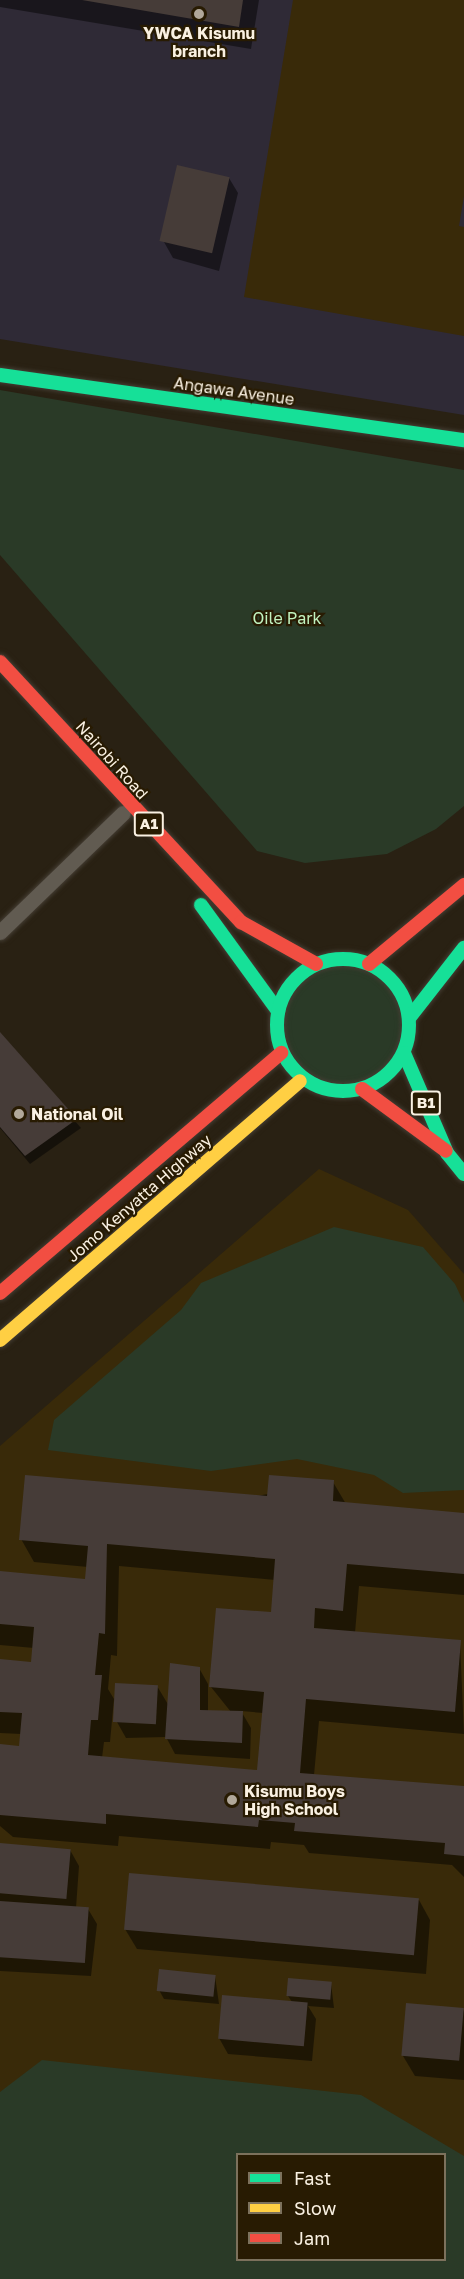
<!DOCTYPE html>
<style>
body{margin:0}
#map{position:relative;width:464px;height:2279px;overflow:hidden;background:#292113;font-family:"Golos Text",sans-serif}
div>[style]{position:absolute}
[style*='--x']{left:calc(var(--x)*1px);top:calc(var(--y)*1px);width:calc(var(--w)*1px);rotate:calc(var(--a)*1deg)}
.commercial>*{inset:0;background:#2f2a36}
.built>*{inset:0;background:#392a09}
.green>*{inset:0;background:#2a3a27}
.round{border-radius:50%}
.shadow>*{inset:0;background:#0007}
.building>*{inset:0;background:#463c38;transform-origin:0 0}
.roads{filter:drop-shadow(0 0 2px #443d33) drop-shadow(0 0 2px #443d33)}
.lane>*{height:15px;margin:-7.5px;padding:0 7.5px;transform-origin:7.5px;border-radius:7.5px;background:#615b51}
.fast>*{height:14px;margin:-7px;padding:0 7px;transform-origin:7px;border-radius:7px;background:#16e098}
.fast>.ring{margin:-7px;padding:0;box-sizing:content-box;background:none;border:14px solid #16e098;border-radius:50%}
.slow>*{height:14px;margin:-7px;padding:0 7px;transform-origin:7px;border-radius:7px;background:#ffcf43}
.jam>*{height:14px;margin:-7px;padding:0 7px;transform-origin:7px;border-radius:7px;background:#f24e42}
.dots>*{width:16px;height:16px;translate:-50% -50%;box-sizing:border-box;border:3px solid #281b02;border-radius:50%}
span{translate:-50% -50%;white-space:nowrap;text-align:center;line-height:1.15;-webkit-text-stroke:4.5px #281b02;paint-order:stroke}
.shield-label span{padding:2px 4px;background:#281b02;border:2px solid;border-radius:4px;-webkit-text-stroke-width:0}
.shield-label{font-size:15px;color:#faf1e2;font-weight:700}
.poi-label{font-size:16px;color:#faf1e2;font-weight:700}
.left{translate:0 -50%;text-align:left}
.street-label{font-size:16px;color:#faf1e2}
.park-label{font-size:16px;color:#c1f2bf}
.legend{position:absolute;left:236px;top:2153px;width:210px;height:108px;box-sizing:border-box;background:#281b02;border:2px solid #7c715c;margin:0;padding:8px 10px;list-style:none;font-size:18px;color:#faf1e2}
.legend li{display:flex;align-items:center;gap:12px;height:30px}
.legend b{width:30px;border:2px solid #7c715c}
</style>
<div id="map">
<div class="commercial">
<i style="clip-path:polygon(0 0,464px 0,464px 415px,0 339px)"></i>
</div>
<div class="built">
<i style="clip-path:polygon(293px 0,464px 0,464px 196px,459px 226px,464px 227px,464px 336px,244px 297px)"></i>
<i style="clip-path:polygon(evenodd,319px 1169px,408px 1210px,464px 1274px,464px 2279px,0 2279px,0 1446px,319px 1169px,237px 2154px,444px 2154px,444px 2260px,237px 2260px,237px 2154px)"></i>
</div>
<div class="green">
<i style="clip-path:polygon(0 390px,464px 470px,464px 806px,436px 829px,387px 854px,305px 863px,257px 851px,0 555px)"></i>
<i class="round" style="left:284px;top:964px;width:120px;height:120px"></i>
<i style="clip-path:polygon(334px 1227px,423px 1247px,455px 1284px,464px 1303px,464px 1490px,403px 1493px,374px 1475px,297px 1459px,211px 1471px,48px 1450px,54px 1420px,181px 1310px,201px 1283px)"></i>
<i style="clip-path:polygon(evenodd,42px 2060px,361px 2095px,464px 2156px,464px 2279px,0 2279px,0 2092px,42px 2060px,237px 2154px,444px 2154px,444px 2260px,237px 2260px,237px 2154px)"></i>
</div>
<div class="shadow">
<i style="clip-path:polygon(0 0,259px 0,251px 49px,0 7px)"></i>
<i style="clip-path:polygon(229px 178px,238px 193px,219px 271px,173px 258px,164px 242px)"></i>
<i style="clip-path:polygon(0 1034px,81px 1128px,30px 1164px,0 1128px)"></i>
<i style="clip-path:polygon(evenodd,333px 1482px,346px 1504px,464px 1514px,464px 1595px,359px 1586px,355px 1633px,460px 1642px,464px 1734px,319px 1721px,314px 1775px,464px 1788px,464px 1877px,452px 1865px,309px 1853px,304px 1845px,271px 1842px,270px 1849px,119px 1836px,118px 1846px,13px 1837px,0 1826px,0 1746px,20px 1747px,21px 1734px,0 1733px,0 1661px,32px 1663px,34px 1648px,0 1645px,0 1573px,87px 1580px,88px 1567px,34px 1562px,21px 1539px,333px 1482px,119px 1566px,275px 1580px,272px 1614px,211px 1687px,231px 1712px,208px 1712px,208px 1684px,199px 1668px,169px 1706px,157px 1686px,117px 1684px,117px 1722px,126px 1738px,166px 1737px,175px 1754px,250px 1759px,251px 1728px,241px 1711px,263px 1713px,258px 1772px,102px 1758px,104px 1742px,110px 1742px,114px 1699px,108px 1689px,111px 1655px,117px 1656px,119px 1566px)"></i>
<i style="clip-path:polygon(0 1845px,70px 1850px,79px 1866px,76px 1908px,88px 1909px,97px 1924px,91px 1976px,0 1971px)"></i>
<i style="clip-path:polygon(419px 1900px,430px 1920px,426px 1974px,137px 1949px,125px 1929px)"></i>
<i style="clip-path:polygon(215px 1976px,219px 2004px,164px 1999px,159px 1990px)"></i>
<i style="clip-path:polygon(331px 1983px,334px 2008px,308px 2006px,316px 2019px,312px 2061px,228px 2054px,219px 2038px,292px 2002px,288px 1996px)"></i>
<i style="clip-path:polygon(464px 2010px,464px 2080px,415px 2076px,403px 2056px)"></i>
</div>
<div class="building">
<i style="clip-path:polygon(82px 0,243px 0,239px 27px)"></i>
<i style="left:177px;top:165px;width:54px;height:78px;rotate:13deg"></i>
<i style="clip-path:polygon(0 1032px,77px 1119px,25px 1156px,0 1127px)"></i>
<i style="clip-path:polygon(evenodd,25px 1475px,267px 1496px,269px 1475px,334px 1480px,333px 1501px,464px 1513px,464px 1574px,347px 1564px,343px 1611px,315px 1608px,314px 1628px,461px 1640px,455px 1712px,306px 1699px,300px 1773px,464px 1786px,464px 1856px,444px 1854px,445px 1843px,294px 1831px,295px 1823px,259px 1820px,258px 1827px,106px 1814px,106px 1824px,0 1815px,0 1744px,19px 1746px,22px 1713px,0 1712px,0 1659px,31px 1662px,34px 1627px,0 1624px,0 1571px,85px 1579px,88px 1546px,19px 1540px,25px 1475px,107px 1544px,275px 1559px,271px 1612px,216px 1608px,209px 1687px,264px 1692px,257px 1770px,88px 1755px,91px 1720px,98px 1720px,102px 1675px,95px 1675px,99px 1633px,105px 1634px,107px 1544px)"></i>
<i style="clip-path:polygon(170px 1663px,200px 1667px,200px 1710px,243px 1711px,242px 1743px,165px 1739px)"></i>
<i style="left:115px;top:1683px;width:43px;height:39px;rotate:3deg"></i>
<i style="left:0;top:1843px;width:71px;height:50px;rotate:5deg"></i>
<i style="left:129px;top:1873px;width:291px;height:57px;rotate:5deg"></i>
<i style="left:0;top:1901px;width:89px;height:56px;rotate:4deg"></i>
<i style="left:159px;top:1969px;width:57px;height:22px;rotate:6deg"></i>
<i style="left:288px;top:1978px;width:44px;height:18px;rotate:5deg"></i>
<i style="left:222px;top:1995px;width:86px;height:44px;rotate:5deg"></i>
<i style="left:406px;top:2003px;width:58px;height:53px;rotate:5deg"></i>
</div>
<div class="roads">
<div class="lane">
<i style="--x:0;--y:932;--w:171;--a:-44.1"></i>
</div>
<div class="fast">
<i style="--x:0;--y:375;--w:469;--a:8"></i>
<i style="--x:201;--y:905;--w:131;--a:54"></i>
<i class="ring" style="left:277px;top:959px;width:118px;height:118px"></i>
<i style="--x:410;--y:1017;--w:88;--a:-52"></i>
<i style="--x:404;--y:1053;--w:109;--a:66.7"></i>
<i style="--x:447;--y:1153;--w:27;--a:51"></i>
</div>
<div class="slow">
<i style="--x:0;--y:1340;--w:396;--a:-40.8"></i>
</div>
<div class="jam">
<i style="--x:0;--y:662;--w:355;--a:47.2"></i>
<i style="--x:241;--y:922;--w:86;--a:29.2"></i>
<i style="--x:369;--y:964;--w:124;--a:-39.7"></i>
<i style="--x:362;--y:1089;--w:104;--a:36.4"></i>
<i style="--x:0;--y:1293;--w:370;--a:-40.5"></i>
</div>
</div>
<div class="dots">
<i style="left:199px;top:14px;background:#b1a89a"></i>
<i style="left:19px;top:1114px;background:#b1a89a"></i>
<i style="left:232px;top:1800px;background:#b1a89a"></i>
</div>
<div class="shield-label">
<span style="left:149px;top:824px">A1</span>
<span style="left:426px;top:1103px">B1</span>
</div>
<div class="poi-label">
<span style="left:199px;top:42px">YWCA Kisumu<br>branch</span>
<span class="left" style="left:31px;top:1114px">National Oil</span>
<span class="left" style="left:244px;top:1800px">Kisumu Boys<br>High School</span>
</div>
<div class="street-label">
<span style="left:234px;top:391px;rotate:8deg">Angawa Avenue</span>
<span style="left:112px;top:760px;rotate:48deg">Nairobi Road</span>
<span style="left:139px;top:1198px;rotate:-41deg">Jomo Kenyatta Highway</span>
</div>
<div class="park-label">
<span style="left:287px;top:618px">Oile Park</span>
</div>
<ul class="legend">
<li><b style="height:8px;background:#16e098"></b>Fast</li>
<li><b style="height:8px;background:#ffcf43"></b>Slow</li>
<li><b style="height:8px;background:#f24e42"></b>Jam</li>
</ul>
</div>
